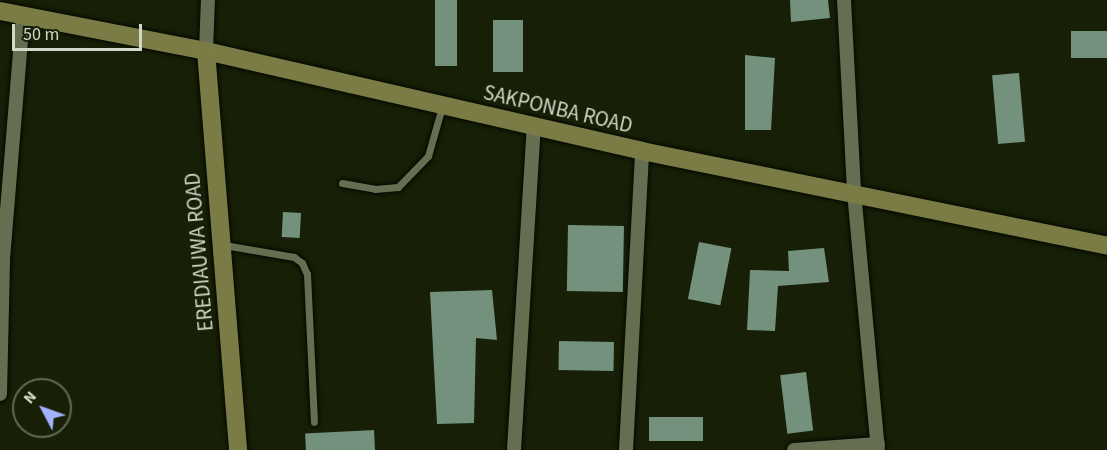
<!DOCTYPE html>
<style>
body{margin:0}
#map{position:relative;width:1107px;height:450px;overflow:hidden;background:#172006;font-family:"Source Sans 3",sans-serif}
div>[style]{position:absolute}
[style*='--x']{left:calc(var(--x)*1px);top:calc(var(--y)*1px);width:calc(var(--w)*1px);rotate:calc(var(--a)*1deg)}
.building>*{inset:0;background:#73917d;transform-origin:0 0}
.roads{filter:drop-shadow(0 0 2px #040900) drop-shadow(0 0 2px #040900)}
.lane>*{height:7px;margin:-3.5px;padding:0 3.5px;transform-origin:3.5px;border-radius:3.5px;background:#646f52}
.street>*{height:14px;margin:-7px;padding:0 7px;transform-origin:7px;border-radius:7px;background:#646f52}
.secondary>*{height:18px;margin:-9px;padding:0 9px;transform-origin:9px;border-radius:9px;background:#7b7b46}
span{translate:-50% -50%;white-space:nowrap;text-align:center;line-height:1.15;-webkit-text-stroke:6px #172006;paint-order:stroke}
.street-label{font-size:21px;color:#d1d8c8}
.north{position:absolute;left:12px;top:378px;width:60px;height:60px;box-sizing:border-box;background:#172006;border:2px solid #616a54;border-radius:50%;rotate:311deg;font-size:16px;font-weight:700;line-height:24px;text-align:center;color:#d1d8c8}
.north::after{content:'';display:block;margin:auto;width:21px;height:27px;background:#a2b2fd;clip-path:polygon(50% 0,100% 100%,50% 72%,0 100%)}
.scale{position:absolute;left:12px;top:24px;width:130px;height:27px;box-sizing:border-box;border:3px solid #d1d8c8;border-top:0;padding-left:8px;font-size:18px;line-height:21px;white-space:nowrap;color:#d1d8c8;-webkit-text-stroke:4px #172006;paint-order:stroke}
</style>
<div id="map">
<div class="building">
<i style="left:435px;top:0;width:22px;height:66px"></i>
<i style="clip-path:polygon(790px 0,828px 0,830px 18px,791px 22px)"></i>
<i style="left:493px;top:20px;width:30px;height:52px"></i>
<i style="left:1107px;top:31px;width:27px;height:36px;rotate:90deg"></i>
<i style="clip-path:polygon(745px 55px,775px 58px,771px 130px,745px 130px)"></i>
<i style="left:1019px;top:73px;width:69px;height:27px;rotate:85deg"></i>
<i style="left:283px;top:212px;width:18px;height:25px;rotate:3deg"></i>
<i style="left:568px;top:225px;width:56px;height:66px;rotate:1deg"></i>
<i style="left:699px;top:242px;width:33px;height:58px;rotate:11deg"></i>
<i style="clip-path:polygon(824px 248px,829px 282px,778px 286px,775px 331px,747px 330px,750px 270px,789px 271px,788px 251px)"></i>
<i style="clip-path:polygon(492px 290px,497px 340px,476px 338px,474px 423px,437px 424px,430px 292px)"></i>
<i style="left:559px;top:341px;width:55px;height:29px;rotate:1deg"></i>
<i style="left:806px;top:372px;width:59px;height:26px;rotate:83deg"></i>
<i style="left:703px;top:417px;width:24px;height:54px;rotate:90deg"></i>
<i style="left:374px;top:430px;width:20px;height:69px;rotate:87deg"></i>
</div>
<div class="roads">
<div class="lane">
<i style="--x:342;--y:183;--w:34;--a:10"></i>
<i style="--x:375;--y:189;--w:23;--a:-5"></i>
<i style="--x:398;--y:187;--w:43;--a:-45.9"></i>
<i style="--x:428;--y:156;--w:51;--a:-74.1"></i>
<i style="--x:224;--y:245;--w:71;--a:9.7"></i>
<i style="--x:294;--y:257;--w:10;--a:37"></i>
<i style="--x:302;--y:263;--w:12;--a:66"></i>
<i style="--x:307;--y:274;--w:148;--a:87.3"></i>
</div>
<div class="street">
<i style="--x:844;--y:0;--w:192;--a:87"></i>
<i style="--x:854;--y:192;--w:259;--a:84.7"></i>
<i style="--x:206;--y:51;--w:51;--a:-87.8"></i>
<i style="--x:0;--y:394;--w:135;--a:-88.7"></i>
<i style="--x:3;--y:259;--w:245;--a:-85.3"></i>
<i style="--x:514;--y:450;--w:325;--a:-86.5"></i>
<i style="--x:626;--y:450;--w:299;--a:-86.9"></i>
<i style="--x:794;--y:450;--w:84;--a:-4.1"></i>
</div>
<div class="secondary">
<i style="--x:0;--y:11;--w:210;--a:11"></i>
<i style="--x:206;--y:51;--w:447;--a:12.9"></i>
<i style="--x:642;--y:151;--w:475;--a:11.5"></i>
<i style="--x:206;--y:51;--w:400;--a:85.4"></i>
</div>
</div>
<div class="street-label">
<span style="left:558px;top:109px;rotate:13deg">SAKPONBA ROAD</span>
<span style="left:199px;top:252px;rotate:-95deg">EREDIAUWA ROAD</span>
</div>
<div class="north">N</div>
<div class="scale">50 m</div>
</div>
